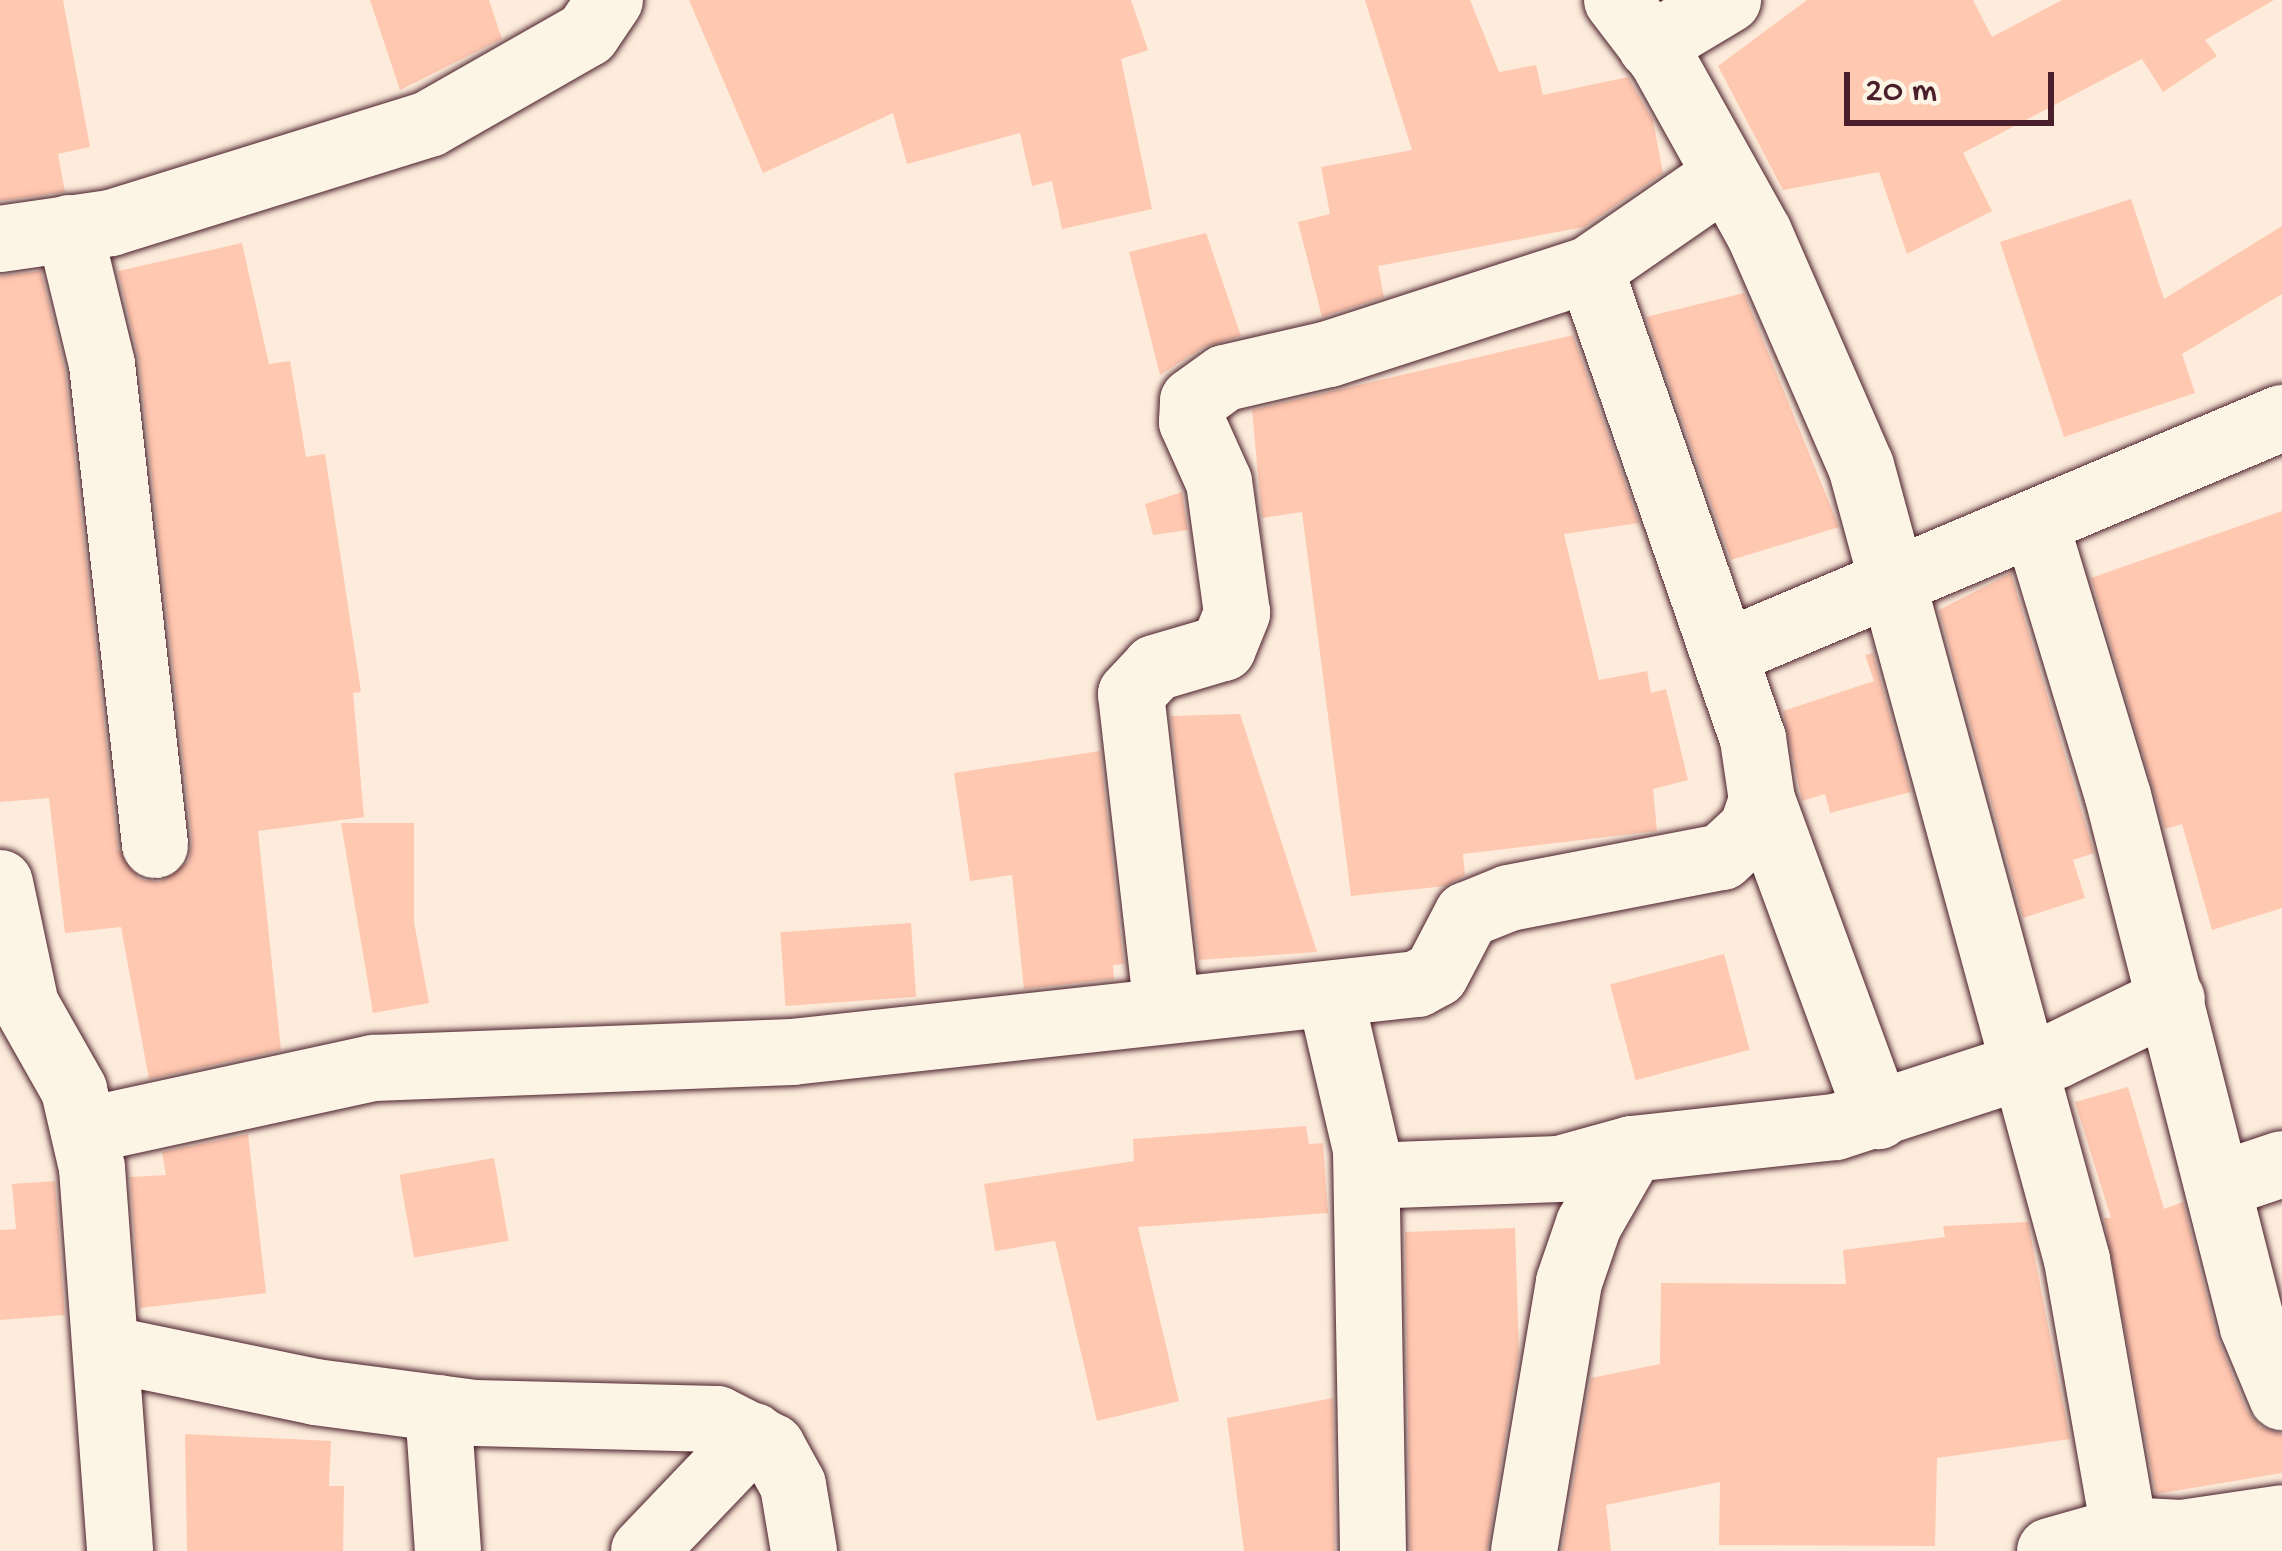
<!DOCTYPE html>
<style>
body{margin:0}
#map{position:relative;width:2282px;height:1551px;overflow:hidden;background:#fdecdb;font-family:"Gochi Hand",sans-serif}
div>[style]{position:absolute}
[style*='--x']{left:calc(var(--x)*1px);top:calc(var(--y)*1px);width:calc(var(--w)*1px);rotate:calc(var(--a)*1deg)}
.building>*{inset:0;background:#ffc8b1;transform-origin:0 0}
.roads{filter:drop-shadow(0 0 3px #4a1f2b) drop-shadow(0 0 3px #4a1f2b)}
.street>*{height:66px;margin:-33px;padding:0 33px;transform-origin:33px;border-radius:33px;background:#fcf5e5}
span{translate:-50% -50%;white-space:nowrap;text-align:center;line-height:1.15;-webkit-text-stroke:9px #fcf5e5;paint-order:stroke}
.scale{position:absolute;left:1844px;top:72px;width:210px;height:54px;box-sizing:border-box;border:6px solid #4a1f2b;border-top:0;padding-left:15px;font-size:36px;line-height:42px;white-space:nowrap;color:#4a1f2b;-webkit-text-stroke:9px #fcf5e5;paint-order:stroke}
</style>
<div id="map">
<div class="building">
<i style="clip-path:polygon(0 0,63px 0,90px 147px,58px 154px,65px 192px,0 201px)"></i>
<i style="clip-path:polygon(370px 0,489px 0,502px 39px,400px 90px)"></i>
<i style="clip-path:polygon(689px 0,1131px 0,1148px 50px,1121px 59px,1152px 209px,1062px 229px,1052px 181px,1032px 186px,1020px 133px,907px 164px,893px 113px,763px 173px)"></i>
<i style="clip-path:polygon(1365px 0,1470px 0,1499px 72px,1536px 65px,1543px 95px,1628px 77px,1653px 120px,1663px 173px,1584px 227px,1378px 266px,1384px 297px,1322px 317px,1298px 222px,1330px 214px,1321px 167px,1412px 150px)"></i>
<i style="clip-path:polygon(1807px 0,1973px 0,1992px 37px,2062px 0,2274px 0,2205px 40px,2217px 56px,2163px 92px,2142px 59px,1963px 153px,1992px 211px,1907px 254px,1879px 172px,1783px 190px,1718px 66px)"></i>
<i style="clip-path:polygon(2131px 199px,2164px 299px,2282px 226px,2282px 294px,2182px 354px,2195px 393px,2064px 437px,2000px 242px)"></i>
<i style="clip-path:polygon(1206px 233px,1241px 336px,1204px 347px,1160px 375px,1129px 252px)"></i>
<i style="clip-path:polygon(242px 243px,269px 364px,290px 361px,306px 457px,325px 454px,361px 692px,353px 693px,364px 817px,258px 831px,281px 1050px,149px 1079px,121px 927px,65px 933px,49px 798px,0 802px,0 276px,41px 271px,65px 370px,118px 849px,139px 879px,160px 882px,189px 861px,192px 841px,139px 360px,118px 271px)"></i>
<i style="clip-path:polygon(1744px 293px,1839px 527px,1731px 560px,1646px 317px)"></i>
<i style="clip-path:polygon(1573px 335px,1639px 523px,1564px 534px,1599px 680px,1647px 671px,1651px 693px,1666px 689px,1688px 780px,1653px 789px,1657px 831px,1463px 854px,1465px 875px,1446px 886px,1351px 896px,1302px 512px,1262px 518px,1252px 410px)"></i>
<i style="clip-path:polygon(1182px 492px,1188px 530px,1153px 535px,1145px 504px)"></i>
<i style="clip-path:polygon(2282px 511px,2282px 908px,2212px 930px,2182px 824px,2165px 829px,2091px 578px)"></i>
<i style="clip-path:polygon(2011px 573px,2094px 853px,2073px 860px,2085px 898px,2023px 918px,1939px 610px)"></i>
<i style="clip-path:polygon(1873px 653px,1911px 792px,1830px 813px,1825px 794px,1802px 801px,1783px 711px,1874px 681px,1865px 655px)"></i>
<i style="clip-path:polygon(1240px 714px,1317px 952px,1199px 960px,1171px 716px)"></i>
<i style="clip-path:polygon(1100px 751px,1124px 964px,1113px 965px,1114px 979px,1024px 989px,1012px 875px,970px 881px,954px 773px)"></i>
<i style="clip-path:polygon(341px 823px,414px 823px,414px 922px,429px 1003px,373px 1013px)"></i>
<i style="left:911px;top:923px;width:74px;height:131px;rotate:86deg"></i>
<i style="left:1724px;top:954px;width:99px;height:118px;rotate:75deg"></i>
<i style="clip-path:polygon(2128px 1087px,2164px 1209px,2183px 1202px,2217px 1337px,2247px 1411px,2260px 1427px,2282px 1434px,2282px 1473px,2156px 1494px,2104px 1218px,2111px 1218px,2075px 1102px)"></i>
<i style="clip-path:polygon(1306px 1126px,1309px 1144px,1323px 1143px,1328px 1213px,1138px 1227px,1179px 1401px,1097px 1421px,1055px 1241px,995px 1251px,984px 1184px,1134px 1161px,1133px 1139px)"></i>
<i style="clip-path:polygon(248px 1134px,266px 1293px,140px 1308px,130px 1177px,166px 1175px,162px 1152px)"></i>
<i style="left:494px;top:1158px;width:84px;height:96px;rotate:80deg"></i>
<i style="clip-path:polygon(55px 1181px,65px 1315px,0 1320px,0 1230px,16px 1229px,12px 1184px)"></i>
<i style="clip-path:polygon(2028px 1222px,2070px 1439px,1937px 1458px,1935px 1546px,1719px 1545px,1720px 1482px,1606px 1505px,1611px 1551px,1562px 1551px,1591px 1378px,1660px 1364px,1661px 1283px,1846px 1284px,1843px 1250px,1945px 1237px,1943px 1226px)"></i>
<i style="clip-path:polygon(1515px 1228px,1519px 1352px,1487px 1551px,1410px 1551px,1405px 1232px)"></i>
<i style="clip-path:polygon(1333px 1398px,1335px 1551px,1244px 1551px,1227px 1418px)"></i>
<i style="clip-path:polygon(185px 1434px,331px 1441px,329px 1486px,344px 1486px,343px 1551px,187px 1551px)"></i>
</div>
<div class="roads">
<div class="street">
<i style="--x:1617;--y:0;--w:74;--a:52.7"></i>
<i style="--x:1662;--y:59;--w:199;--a:60.9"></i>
<i style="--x:1759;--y:233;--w:254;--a:66.4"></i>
<i style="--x:1861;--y:466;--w:823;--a:74.78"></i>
<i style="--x:2077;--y:1260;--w:274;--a:80.1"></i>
<i style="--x:1651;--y:46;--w:90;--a:-30.9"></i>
<i style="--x:69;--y:228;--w:140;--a:76.4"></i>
<i style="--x:102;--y:364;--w:484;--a:83.7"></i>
<i style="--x:0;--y:239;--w:112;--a:-8.2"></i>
<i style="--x:111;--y:223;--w:333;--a:-17.3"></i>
<i style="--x:429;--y:124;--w:182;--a:-29.7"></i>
<i style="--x:587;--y:34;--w:41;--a:-55.9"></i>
<i style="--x:2037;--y:528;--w:280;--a:73.2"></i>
<i style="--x:2118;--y:796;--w:548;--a:75.74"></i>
<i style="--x:2253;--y:1327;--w:76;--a:67.5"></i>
<i style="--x:1725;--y:653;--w:605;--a:-22.88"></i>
<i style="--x:1762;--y:800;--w:337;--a:69.8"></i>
<i style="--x:0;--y:883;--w:125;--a:78"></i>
<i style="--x:26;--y:1005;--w:98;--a:60.5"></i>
<i style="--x:74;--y:1090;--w:80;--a:77"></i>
<i style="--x:92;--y:1168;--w:384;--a:85.8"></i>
<i style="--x:1330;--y:995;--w:159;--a:76.9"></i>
<i style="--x:1366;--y:1150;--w:401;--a:89"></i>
<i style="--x:1167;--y:1010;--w:318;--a:-96.5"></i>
<i style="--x:1131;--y:694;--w:35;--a:-47"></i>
<i style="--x:1155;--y:668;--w:71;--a:-16.4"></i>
<i style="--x:1223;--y:648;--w:38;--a:-68"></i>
<i style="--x:1237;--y:613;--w:132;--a:-97.8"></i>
<i style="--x:1219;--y:482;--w:66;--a:-114.2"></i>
<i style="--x:1192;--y:422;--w:21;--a:-87"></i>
<i style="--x:1193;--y:401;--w:39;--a:-36"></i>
<i style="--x:1225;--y:378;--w:107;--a:-13"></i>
<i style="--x:1329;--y:354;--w:274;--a:-18"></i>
<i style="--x:1590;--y:269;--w:164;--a:-34.6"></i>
<i style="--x:84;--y:1131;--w:297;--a:-12.3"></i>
<i style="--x:374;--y:1068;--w:418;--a:-2.2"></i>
<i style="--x:792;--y:1052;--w:629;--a:-6.21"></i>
<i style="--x:1417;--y:984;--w:21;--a:-28"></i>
<i style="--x:1436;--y:974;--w:67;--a:-62.3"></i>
<i style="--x:1467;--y:915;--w:45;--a:-22"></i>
<i style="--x:1509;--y:898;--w:217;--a:-10.9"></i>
<i style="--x:1722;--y:857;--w:41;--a:-43"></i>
<i style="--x:1752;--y:829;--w:31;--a:-71"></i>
<i style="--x:1762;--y:800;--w:62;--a:-98.4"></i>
<i style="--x:1753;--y:739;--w:497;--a:-109.1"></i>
<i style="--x:1367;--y:1176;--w:192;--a:-2.1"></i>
<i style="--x:1559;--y:1169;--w:76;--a:-15.3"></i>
<i style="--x:1632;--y:1149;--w:205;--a:-6.2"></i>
<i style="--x:1836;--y:1127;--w:230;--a:-18"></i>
<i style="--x:2055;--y:1056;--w:130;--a:-26"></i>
<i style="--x:2220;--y:1185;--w:65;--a:-18.7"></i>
<i style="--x:108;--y:1349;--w:211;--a:11.7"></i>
<i style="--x:315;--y:1392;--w:161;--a:7.5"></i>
<i style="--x:475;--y:1413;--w:242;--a:1.4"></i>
<i style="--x:717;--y:1419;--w:62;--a:27"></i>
<i style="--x:772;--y:1447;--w:43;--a:61.1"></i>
<i style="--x:793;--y:1485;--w:67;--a:80.5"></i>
<i style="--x:438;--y:1408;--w:143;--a:86"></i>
<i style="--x:644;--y:1551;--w:159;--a:-46.3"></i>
<i style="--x:1524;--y:1551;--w:273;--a:-80.5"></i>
<i style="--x:1569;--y:1282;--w:61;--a:-71"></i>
<i style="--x:1589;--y:1224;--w:86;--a:-60.2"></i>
<i style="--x:2050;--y:1551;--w:77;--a:-15.8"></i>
<i style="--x:2124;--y:1530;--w:57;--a:3"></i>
<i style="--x:2181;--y:1533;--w:102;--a:-8.4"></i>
</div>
</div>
<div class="scale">20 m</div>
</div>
